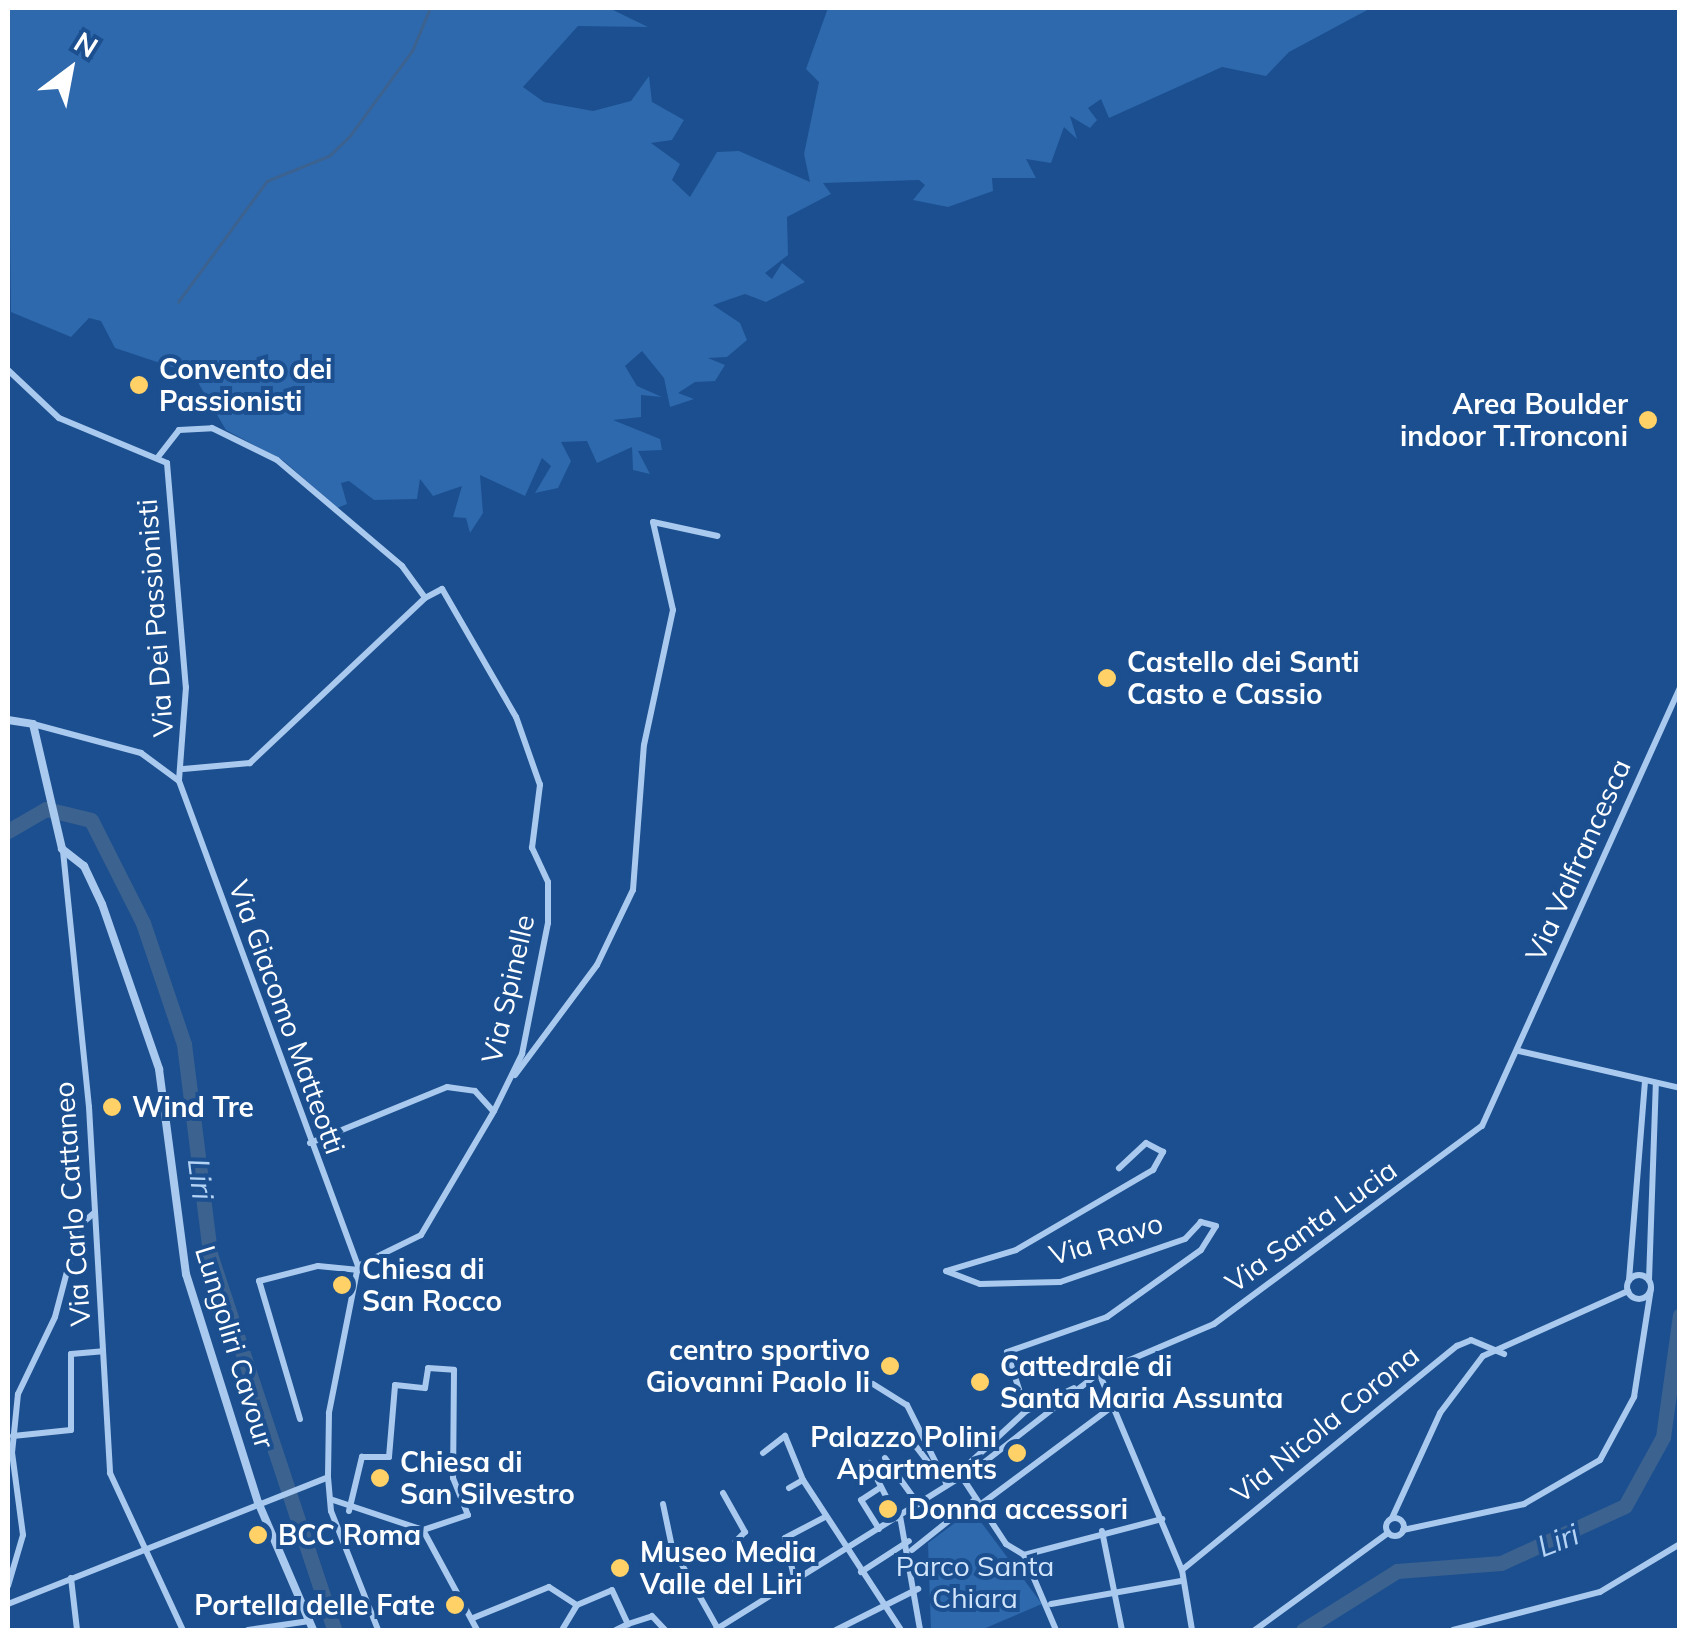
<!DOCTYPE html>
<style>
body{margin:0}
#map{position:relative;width:1687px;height:1638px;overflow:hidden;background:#1b4f8f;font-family:Mulish,sans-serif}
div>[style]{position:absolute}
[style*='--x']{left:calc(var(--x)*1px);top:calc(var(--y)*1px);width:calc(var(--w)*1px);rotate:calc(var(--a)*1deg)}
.green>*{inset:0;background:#2e69ad}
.stream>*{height:2.5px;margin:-1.25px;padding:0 1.25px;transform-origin:1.25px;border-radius:1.25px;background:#3c6290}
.river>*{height:15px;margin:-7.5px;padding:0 7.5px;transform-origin:7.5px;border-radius:7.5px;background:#3c6290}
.minor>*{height:6px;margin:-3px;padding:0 3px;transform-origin:3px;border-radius:3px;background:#a9c9ee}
.minor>.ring{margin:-3px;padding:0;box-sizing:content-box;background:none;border:6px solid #a9c9ee;border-radius:50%}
.tertiary>*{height:8px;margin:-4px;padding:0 4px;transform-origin:4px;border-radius:4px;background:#a9c9ee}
.dots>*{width:28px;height:28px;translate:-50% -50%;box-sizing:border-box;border:5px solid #1b4f8f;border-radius:50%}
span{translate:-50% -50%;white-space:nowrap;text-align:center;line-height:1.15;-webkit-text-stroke:8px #1b4f8f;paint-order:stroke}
.poi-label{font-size:28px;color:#fff;font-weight:700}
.left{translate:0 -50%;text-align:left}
.right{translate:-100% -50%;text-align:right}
.street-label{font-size:28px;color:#fff}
.park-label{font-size:28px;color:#cfe3fa}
.water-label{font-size:30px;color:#b5d3f5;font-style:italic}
.frame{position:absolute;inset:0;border:10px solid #fff;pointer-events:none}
.north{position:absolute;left:20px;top:20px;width:100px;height:100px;-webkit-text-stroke:8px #1b4f8f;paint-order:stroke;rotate:32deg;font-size:28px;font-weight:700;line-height:40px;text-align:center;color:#fff}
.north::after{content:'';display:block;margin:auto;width:35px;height:45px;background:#fff;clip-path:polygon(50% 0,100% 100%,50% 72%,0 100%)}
</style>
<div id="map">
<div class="green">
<i style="clip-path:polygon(8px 8px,609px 8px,648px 27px,578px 26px,523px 87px,544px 102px,593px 111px,631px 101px,649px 76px,652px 102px,684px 120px,672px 140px,651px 143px,680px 164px,672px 180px,690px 197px,717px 152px,739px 151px,810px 182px,804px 154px,819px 82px,806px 69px,828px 8px,1371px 8px,1289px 52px,1266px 76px,1222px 67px,1109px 118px,1101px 99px,1088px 108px,1097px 120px,1090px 128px,1070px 116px,1077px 139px,1064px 127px,1051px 163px,1026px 159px,1036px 178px,992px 178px,993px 191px,948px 207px,913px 200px,925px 185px,919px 180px,823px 183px,831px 194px,787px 217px,788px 255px,765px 273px,772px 279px,782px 263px,805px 282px,766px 302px,745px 294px,713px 305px,740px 323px,747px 340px,727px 357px,708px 358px,725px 365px,715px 381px,695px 382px,678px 393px,694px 399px,670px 407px,664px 378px,642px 351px,625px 366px,637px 386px,662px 397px,641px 395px,641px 417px,613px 420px,660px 439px,662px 450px,638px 451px,650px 474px,633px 470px,632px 447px,597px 463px,587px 441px,561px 442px,571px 461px,558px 488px,535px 493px,551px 466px,542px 458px,525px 496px,480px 475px,483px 513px,470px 533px,466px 518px,453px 517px,462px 486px,433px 496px,420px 479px,417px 499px,374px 500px,349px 481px,341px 483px,347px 504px,337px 508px,284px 461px,226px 430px,193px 374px,115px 348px,101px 321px,89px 318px,71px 337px,11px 312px)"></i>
<i style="clip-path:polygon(972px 1510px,1042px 1604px,981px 1630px,931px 1630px,928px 1543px)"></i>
</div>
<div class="stream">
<i style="--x:178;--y:302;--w:150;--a:-53.7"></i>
<i style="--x:267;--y:181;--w:67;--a:-22"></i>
<i style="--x:329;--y:156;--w:28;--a:-44"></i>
<i style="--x:349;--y:137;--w:107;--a:-53.8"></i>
<i style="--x:412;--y:51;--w:47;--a:-67.3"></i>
</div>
<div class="river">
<i style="--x:8;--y:831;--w:44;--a:-30.1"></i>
<i style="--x:46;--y:809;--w:46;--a:13.7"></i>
<i style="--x:91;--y:820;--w:115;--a:63.2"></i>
<i style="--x:143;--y:923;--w:128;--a:71.3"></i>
<i style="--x:184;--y:1044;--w:212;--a:82.9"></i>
<i style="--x:210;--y:1254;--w:396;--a:71.7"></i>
<i style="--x:1303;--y:1630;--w:111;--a:-32.1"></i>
<i style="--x:1397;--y:1571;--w:104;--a:-4.4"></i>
<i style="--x:1501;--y:1563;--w:136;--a:-24.7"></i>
<i style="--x:1625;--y:1506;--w:79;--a:-61.2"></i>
<i style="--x:1663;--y:1437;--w:123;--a:-82.1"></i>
</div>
<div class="minor">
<i style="--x:1680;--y:335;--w:290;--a:90"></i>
<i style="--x:8;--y:370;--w:70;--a:43.3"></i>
<i style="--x:59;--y:418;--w:117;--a:22.6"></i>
<i style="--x:167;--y:463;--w:225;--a:85.2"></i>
<i style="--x:186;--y:687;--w:94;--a:94.3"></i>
<i style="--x:158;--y:457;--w:34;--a:-52"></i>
<i style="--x:179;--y:430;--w:33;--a:-3"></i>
<i style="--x:212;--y:428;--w:72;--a:26.2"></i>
<i style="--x:277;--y:460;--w:164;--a:40.3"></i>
<i style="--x:402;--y:566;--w:39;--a:54"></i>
<i style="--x:425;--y:598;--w:241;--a:136.7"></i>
<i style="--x:250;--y:763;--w:67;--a:174.9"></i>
<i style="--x:33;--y:724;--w:112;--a:15"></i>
<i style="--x:141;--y:753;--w:47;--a:36.4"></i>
<i style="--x:179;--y:781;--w:517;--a:69.74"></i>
<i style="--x:358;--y:1266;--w:150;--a:101.2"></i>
<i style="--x:329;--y:1413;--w:64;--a:90.9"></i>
<i style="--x:328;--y:1477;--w:34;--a:85"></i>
<i style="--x:331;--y:1511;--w:128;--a:68.4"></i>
<i style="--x:63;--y:851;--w:257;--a:84.2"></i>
<i style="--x:89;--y:1107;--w:367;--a:86.7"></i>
<i style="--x:110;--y:1473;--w:173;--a:65.1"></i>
<i style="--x:1519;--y:1051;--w:165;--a:12.9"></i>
<i style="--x:515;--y:1075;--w:137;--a:-53.3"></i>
<i style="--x:597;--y:965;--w:83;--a:-64.4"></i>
<i style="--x:633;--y:890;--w:145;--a:-85.7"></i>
<i style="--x:644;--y:745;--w:138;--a:-77.9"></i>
<i style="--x:673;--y:610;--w:90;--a:-102.8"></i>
<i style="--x:653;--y:522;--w:66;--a:12.2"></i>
<i style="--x:310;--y:1143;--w:148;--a:-22.2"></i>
<i style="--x:447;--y:1087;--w:28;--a:8"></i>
<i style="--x:475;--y:1091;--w:27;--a:48"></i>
<i style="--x:358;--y:1266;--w:70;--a:-26.2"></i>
<i style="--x:421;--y:1235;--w:144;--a:-59.5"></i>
<i style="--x:494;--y:1111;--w:64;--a:-63.8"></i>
<i style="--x:522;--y:1054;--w:134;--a:-78.8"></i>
<i style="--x:548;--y:923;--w:41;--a:-90"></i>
<i style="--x:548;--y:882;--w:38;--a:-115"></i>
<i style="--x:532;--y:848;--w:64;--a:-82.8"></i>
<i style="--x:540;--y:785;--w:72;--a:-109.4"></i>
<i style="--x:516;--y:717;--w:148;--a:-120"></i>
<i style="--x:442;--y:589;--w:19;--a:152"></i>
<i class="ring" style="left:1627px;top:1275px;width:18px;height:18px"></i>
<i style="--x:1629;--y:1280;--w:199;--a:-85.4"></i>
<i style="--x:1649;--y:1280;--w:196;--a:-88"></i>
<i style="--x:1099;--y:1373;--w:214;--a:67.2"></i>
<i style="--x:1182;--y:1570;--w:61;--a:80.5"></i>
<i style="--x:873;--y:1384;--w:40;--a:32"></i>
<i style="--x:907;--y:1405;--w:87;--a:63.4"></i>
<i style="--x:1026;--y:1411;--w:62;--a:-107.9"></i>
<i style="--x:1007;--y:1352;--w:106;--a:-19.3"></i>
<i style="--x:1107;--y:1317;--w:115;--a:-35.5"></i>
<i style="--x:1201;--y:1250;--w:28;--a:-58"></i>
<i style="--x:1216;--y:1226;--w:16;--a:-165"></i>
<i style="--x:1201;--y:1222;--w:23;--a:133"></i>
<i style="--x:1185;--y:1239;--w:132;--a:161"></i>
<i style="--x:1060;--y:1282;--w:80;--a:178.6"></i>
<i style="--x:980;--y:1284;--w:36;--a:-159"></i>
<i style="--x:946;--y:1271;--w:73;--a:-16.7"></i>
<i style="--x:1016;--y:1250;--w:159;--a:-30.3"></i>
<i style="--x:1153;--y:1170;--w:21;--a:-61"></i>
<i style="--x:1163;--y:1152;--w:19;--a:-152"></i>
<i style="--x:1146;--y:1143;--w:37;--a:137"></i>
<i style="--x:300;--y:1419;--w:144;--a:-106.5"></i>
<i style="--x:259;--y:1281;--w:61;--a:-14.3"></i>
<i style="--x:318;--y:1266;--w:41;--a:5.6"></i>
<i style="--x:13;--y:1436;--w:58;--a:-5.9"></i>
<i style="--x:71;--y:1430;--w:76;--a:-90"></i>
<i style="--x:71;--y:1354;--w:32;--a:-5"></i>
<i style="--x:911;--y:1440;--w:49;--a:52.4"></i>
<i style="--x:763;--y:1453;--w:28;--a:-38"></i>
<i style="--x:785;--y:1436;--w:48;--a:67.8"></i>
<i style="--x:803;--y:1480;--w:179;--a:56.8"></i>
<i style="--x:885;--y:1458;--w:57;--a:54.3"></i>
<i style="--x:869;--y:1463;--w:62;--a:63"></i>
<i style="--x:961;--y:1471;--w:88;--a:-42.7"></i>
<i style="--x:1026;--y:1411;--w:53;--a:-25.6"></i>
<i style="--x:960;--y:1474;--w:84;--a:56.7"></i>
<i style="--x:1006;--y:1544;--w:21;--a:31"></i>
<i style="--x:1024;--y:1555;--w:82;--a:66.9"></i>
<i style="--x:789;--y:1488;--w:16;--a:-30"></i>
<i style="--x:878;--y:1489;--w:20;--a:147"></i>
<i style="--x:861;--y:1500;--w:34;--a:58"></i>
<i style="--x:723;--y:1493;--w:45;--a:60.6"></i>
<i style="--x:745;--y:1532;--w:13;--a:135"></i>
<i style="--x:330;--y:1499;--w:98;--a:18.4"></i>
<i style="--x:663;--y:1504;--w:44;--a:78.2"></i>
<i style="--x:672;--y:1547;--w:94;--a:60.7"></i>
<i style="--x:980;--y:1505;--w:166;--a:-36.7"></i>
<i style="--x:349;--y:1511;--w:56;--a:-76.5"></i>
<i style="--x:362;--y:1457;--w:27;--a:0"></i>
<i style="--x:389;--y:1457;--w:72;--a:-85.2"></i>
<i style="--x:395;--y:1385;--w:30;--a:6"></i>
<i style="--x:425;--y:1388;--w:20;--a:-81"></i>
<i style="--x:428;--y:1368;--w:26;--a:4"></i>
<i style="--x:454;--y:1370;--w:108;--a:90.5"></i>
<i style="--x:453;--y:1478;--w:40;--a:68"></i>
<i style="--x:468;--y:1515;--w:47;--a:161.6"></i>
<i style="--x:900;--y:1516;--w:116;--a:80"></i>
<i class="ring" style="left:1386px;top:1518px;width:12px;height:12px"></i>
<i style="--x:1392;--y:1518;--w:115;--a:-65.4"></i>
<i style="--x:1440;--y:1413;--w:71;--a:-53"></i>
<i style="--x:1483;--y:1356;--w:159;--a:-24.1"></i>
<i style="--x:423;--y:1530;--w:114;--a:61.6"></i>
<i style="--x:1403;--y:1530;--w:124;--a:-12.1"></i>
<i style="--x:1524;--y:1504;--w:88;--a:-30.1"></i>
<i style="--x:1600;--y:1460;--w:72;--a:-61.6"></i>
<i style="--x:1634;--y:1397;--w:110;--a:-81.1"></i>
<i style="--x:1102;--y:1531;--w:101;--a:78.6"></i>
<i style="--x:912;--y:1550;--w:82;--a:-38.6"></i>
<i style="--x:1024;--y:1555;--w:143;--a:-14.6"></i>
<i style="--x:1182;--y:1570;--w:355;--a:-39.2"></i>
<i style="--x:1457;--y:1346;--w:15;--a:-23"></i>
<i style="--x:1471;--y:1340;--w:36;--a:23"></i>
<i style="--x:861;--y:1572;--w:57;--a:-32.9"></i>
<i style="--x:71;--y:1578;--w:52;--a:83.4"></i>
<i style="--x:795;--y:1581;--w:44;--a:-103.1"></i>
<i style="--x:785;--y:1538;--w:45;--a:-27.7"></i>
<i style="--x:8;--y:1586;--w:53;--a:-73.6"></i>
<i style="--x:23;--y:1535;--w:83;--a:-97.6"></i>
<i style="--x:12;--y:1453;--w:59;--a:-84.2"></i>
<i style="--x:18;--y:1394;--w:85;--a:-64.3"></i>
<i style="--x:55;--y:1317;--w:94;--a:-75.2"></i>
<i style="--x:79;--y:1226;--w:21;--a:-41"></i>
<i style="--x:8;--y:1604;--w:344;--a:-21.6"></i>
<i style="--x:1051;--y:1604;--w:132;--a:-10"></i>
<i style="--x:473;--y:1618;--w:82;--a:-22.2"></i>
<i style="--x:549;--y:1587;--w:33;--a:33"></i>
<i style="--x:577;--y:1605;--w:38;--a:-23"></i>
<i style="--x:612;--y:1590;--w:38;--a:65"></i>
<i style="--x:628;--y:1624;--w:25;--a:-18"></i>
<i style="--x:652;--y:1616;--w:19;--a:47"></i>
<i style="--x:248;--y:1630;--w:62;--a:-8.4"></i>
<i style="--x:562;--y:1630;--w:29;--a:-59"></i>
<i style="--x:616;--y:1630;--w:13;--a:-27"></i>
<i style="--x:715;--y:1630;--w:314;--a:-31.9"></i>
<i style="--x:982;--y:1464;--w:148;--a:-37.9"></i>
<i style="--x:1099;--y:1373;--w:125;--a:-23.1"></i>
<i style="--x:1214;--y:1324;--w:333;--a:-36.5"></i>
<i style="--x:1482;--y:1126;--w:481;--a:-65.7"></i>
<i style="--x:836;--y:1630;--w:92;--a:-26.6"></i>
<i style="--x:1255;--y:1630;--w:165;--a:-36.1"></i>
<i style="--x:1453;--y:1630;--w:152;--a:-14.5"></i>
<i style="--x:1600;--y:1592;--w:93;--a:-31"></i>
</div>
<div class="tertiary">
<i style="--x:8;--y:720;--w:25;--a:9"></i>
<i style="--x:33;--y:724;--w:128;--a:76.9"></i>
<i style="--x:62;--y:849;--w:28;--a:38"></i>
<i style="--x:84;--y:866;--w:42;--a:64.7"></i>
<i style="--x:102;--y:904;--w:175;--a:70.9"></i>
<i style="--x:159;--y:1069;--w:207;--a:82.5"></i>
<i style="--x:186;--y:1274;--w:239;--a:72.5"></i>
<i style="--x:258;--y:1502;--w:139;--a:66.7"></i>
</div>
<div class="dots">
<i style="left:139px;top:385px;background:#ffd166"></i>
<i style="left:1648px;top:420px;background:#ffd166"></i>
<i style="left:1107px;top:678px;background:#ffd166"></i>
<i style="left:112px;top:1107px;background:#ffd166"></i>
<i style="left:342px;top:1285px;background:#ffd166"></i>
<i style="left:890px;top:1366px;background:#ffd166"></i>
<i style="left:980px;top:1382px;background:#ffd166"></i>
<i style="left:1017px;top:1453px;background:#ffd166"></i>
<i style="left:380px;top:1478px;background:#ffd166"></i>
<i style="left:888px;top:1509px;background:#ffd166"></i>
<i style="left:258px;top:1535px;background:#ffd166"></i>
<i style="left:620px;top:1568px;background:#ffd166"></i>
<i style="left:455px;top:1605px;background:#ffd166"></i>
</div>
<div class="poi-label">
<span class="left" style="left:159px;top:385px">Convento dei<br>Passionisti</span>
<span class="right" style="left:1628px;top:420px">Area Boulder<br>indoor T.Tronconi</span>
<span class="left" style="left:1127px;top:678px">Castello dei Santi<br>Casto e Cassio</span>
<span class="left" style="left:132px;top:1107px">Wind Tre</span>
<span class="left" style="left:362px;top:1285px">Chiesa di<br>San Rocco</span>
<span class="right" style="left:870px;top:1366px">centro sportivo<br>Giovanni Paolo Ii</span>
<span class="left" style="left:1000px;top:1382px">Cattedrale di<br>Santa Maria Assunta</span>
<span class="right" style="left:997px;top:1453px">Palazzo Polini<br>Apartments</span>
<span class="left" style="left:400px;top:1478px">Chiesa di<br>San Silvestro</span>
<span class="left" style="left:908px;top:1509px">Donna accessori</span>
<span class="left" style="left:278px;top:1535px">BCC Roma</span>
<span class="left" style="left:640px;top:1568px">Museo Media<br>Valle del Liri</span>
<span class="right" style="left:435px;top:1605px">Portella delle Fate</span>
</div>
<div class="street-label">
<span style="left:155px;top:618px;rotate:-94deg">Via Dei Passionisti</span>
<span style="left:1578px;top:860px;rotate:-66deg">Via Valfrancesca</span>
<span style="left:508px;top:989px;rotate:-77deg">Via Spinelle</span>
<span style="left:287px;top:1017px;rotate:70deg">Via Giacomo Matteotti</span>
<span style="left:72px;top:1204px;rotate:-94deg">Via Carlo Cattaneo</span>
<span style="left:1311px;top:1226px;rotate:-36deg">Via Santa Lucia</span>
<span style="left:1106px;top:1239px;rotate:-17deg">Via Ravo</span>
<span style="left:235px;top:1347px;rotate:73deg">Lungoliri Cavour</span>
<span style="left:1325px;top:1424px;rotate:-39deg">Via Nicola Corona</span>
</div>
<div class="park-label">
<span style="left:975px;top:1582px">Parco Santa<br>Chiara</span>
</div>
<div class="water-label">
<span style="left:201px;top:1179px;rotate:83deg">Liri</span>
<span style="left:1558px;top:1540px;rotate:-21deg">Liri</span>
</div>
<div class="frame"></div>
<div class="north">N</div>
</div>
